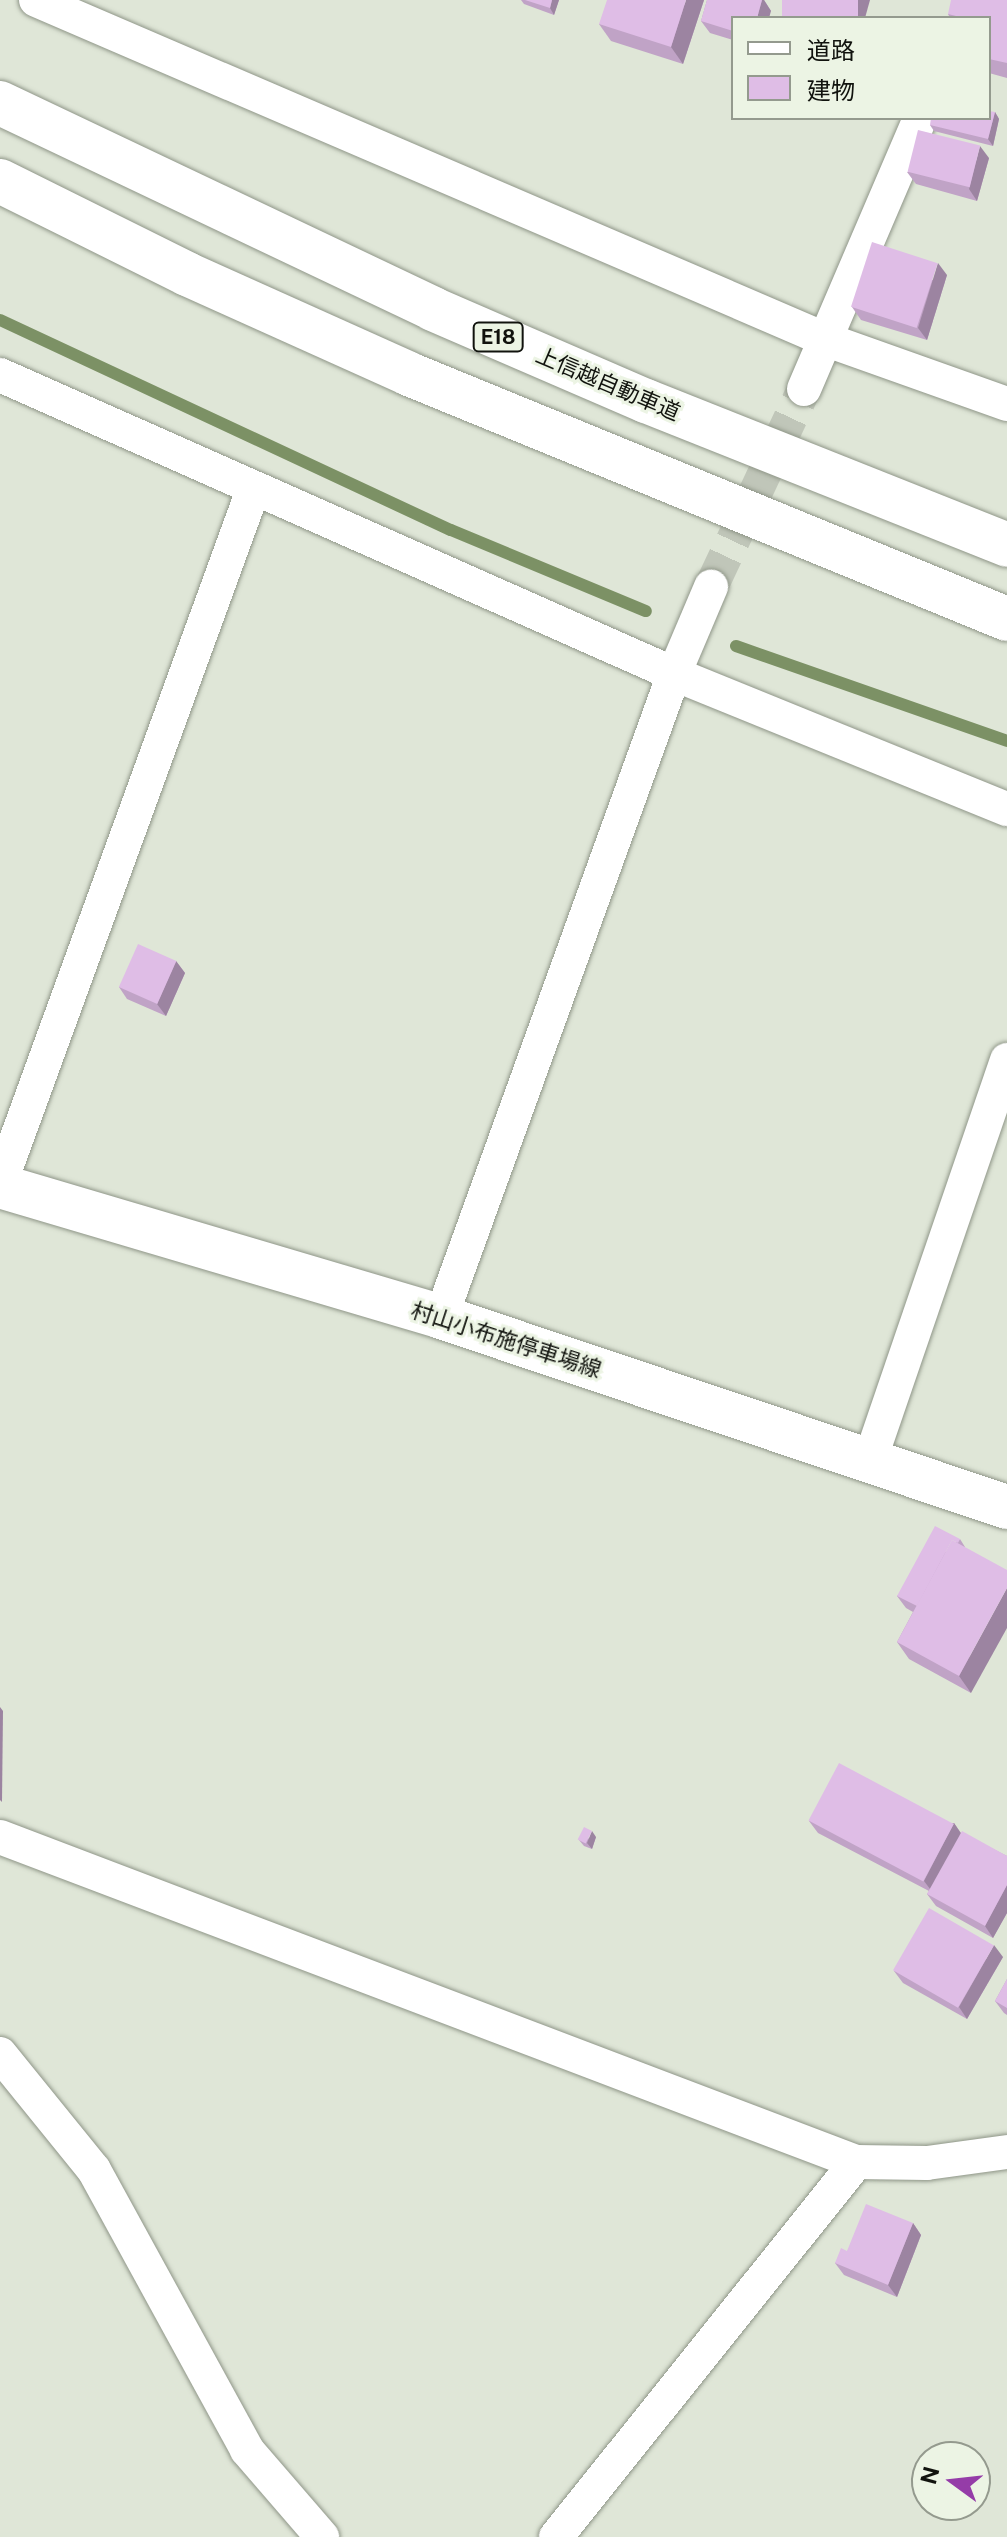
<!DOCTYPE html>
<meta charset="utf-8">
<style>
body{margin:0}
#map{position:relative;width:1007px;height:2537px;overflow:hidden;background:#dfe6d7;font-family:"Public Sans","Noto Sans JP",sans-serif}
div>[style]{position:absolute}
[style*='--x']{left:calc(var(--x)*1px);top:calc(var(--y)*1px);width:calc(var(--w)*1px);rotate:calc(var(--a)*1deg)}
.stream>*{height:12px;margin:-6px;padding:0 6px;transform-origin:6px;border-radius:6px;background:#7c9165}
.street-tunnel>*{height:34px;margin-top:-17px;transform-origin:0;background:repeating-linear-gradient(90deg,#c0c6b9 0 34px,transparent 0 51px)}
.roads{filter:drop-shadow(0 0 2px #8f9688) drop-shadow(0 0 2px #8f9688)}
.street>*{height:34px;margin:-17px;padding:0 17px;transform-origin:17px;border-radius:17px;background:#fff}
.secondary>*{height:44px;margin:-22px;padding:0 22px;transform-origin:22px;border-radius:22px;background:#fff}
.highway>*{height:44px;margin:-22px;padding:0 22px;transform-origin:22px;border-radius:22px;background:#fff}
.wall>*{inset:0;background:#c0a3c6}
.shaded-wall>*{inset:0;background:#9c84a1}
.building>*{inset:0;background:#dfbde6;transform-origin:0 0}
span{translate:-50% -50%;white-space:nowrap;text-align:center;line-height:1.15;-webkit-text-stroke:6px #ecf4e4;paint-order:stroke}
.shield-label span{padding:2px 6px;background:#ecf4e4;border:2px solid;border-radius:6px;-webkit-text-stroke-width:0}
.shield-label{font-size:20px;color:#11130e;font-weight:700}
.street-label{font-size:22px;color:#11130e}
.legend{position:absolute;left:731px;top:16px;width:260px;height:104px;box-sizing:border-box;background:#ecf4e4;border:2px solid #949a8e;margin:0;padding:10px 14px;list-style:none;font-size:24px;color:#11130e}
.legend li{display:flex;align-items:center;gap:16px;height:40px}
.legend b{width:40px;border:2px solid #949a8e}
.north{position:absolute;left:911px;top:2441px;width:80px;height:80px;box-sizing:border-box;background:#ecf4e4;border:2px solid #949a8e;border-radius:50%;rotate:285deg;font-size:22px;font-weight:700;line-height:32px;text-align:center;color:#11130e}
.north::after{content:'';display:block;margin:auto;width:28px;height:36px;background:#953ca8;clip-path:polygon(50% 0,100% 100%,50% 72%,0 100%)}
</style>
<div id="map">
<div class="stream">
<i style="--x:0;--y:320;--w:497;--a:25"></i>
<i style="--x:451;--y:530;--w:211;--a:22.6"></i>
<i style="--x:736;--y:646;--w:287;--a:19.3"></i>
</div>
<div class="street-tunnel">
<i style="--x:711;--y:587;--w:219;--a:-64.8"></i>
</div>
<div class="roads">
<div class="street">
<i style="--x:36;--y:0;--w:861;--a:23.26"></i>
<i style="--x:827;--y:340;--w:191;--a:19.6"></i>
<i style="--x:0;--y:375;--w:737;--a:23.92"></i>
<i style="--x:674;--y:674;--w:359;--a:22.1"></i>
<i style="--x:804;--y:389;--w:295;--a:-66.8"></i>
<i style="--x:0;--y:1184;--w:739;--a:-69.97"></i>
<i style="--x:441;--y:1317;--w:684;--a:-70.08"></i>
<i style="--x:674;--y:674;--w:95;--a:-67"></i>
<i style="--x:869;--y:1463;--w:426;--a:-71.1"></i>
<i style="--x:0;--y:1837;--w:916;--a:20.79"></i>
<i style="--x:856;--y:2162;--w:71;--a:0.8"></i>
<i style="--x:927;--y:2163;--w:81;--a:-7.8"></i>
<i style="--x:0;--y:2054;--w:149;--a:51"></i>
<i style="--x:94;--y:2170;--w:319;--a:61.3"></i>
<i style="--x:247;--y:2450;--w:115;--a:49.2"></i>
<i style="--x:556;--y:2537;--w:480;--a:-51.3"></i>
</div>
<div class="secondary">
<i style="--x:0;--y:1186;--w:460;--a:16.5"></i>
<i style="--x:441;--y:1317;--w:597;--a:18.56"></i>
</div>
<div class="highway">
<i style="--x:0;--y:103;--w:480;--a:25.4"></i>
<i style="--x:433;--y:309;--w:232;--a:23.4"></i>
<i style="--x:646;--y:401;--w:389;--a:21.7"></i>
<i style="--x:0;--y:181;--w:209;--a:26.4"></i>
<i style="--x:187;--y:274;--w:243;--a:24.2"></i>
<i style="--x:409;--y:374;--w:646;--a:22.28"></i>
</div>
</div>
<div class="wall">
<i style="clip-path:polygon(521px 0,559px 0,554px 15px,524px 4px)"></i>
<i style="clip-path:polygon(704px 0,683px 64px,611px 41px,599px 24px)"></i>
<i style="clip-path:polygon(707px 0,764px 0,771px 11px,733px 18px,733px 40px,710px 33px,701px 21px)"></i>
<i style="clip-path:polygon(1007px 0,1007px 78px,989px 73px,989px 18px,950px 18px,948px 14px)"></i>
<i style="clip-path:polygon(995px 112px,999px 119px,993px 146px,934px 131px,930px 125px)"></i>
<i style="clip-path:polygon(989px 158px,977px 201px,916px 184px,907px 172px)"></i>
<i style="clip-path:polygon(947px 275px,927px 340px,861px 320px,852px 307px)"></i>
<i style="clip-path:polygon(176px 961px,185px 973px,166px 1016px,127px 999px,119px 987px)"></i>
<i style="clip-path:polygon(960px 1539px,965px 1547px,971px 1693px,909px 1659px,897px 1642px,913px 1612px,906px 1608px,897px 1596px)"></i>
<i style="clip-path:polygon(809px 1821px,954px 1823px,961px 1833px,1007px 1856px,1007px 1913px,993px 1938px,936px 1906px,927px 1894px,929px 1891px,818px 1833px)"></i>
<i style="clip-path:polygon(596px 1837px,592px 1849px,584px 1846px,579px 1840px)"></i>
<i style="clip-path:polygon(1003px 1957px,967px 2019px,903px 1983px,894px 1971px)"></i>
<i style="clip-path:polygon(1007px 1979px,1007px 2015px,1004px 2013px,995px 2001px)"></i>
<i style="clip-path:polygon(913px 2223px,921px 2235px,897px 2297px,844px 2275px,835px 2263px,847px 2251px)"></i>
</div>
<div class="shaded-wall">
<i style="clip-path:polygon(552px 0,559px 0,554px 15px,550px 8px)"></i>
<i style="clip-path:polygon(686px 0,704px 0,683px 64px,671px 47px)"></i>
<i style="clip-path:polygon(762px 0,764px 0,771px 11px,769px 18px,757px 18px)"></i>
<i style="clip-path:polygon(858px 0,870px 0,865px 18px,853px 18px)"></i>
<i style="clip-path:polygon(995px 112px,999px 119px,993px 146px,988px 139px)"></i>
<i style="clip-path:polygon(980px 146px,989px 158px,977px 201px,969px 189px)"></i>
<i style="clip-path:polygon(938px 263px,947px 275px,927px 340px,918px 328px)"></i>
<i style="clip-path:polygon(176px 961px,185px 973px,166px 1016px,157px 1004px)"></i>
<i style="clip-path:polygon(1007px 1588px,1007px 1628px,971px 1693px,959px 1676px)"></i>
<i style="clip-path:polygon(0 1707px,3px 1711px,2px 1802px,0 1800px)"></i>
<i style="clip-path:polygon(954px 1823px,962px 1835px,933px 1893px,924px 1881px)"></i>
<i style="clip-path:polygon(592px 1831px,596px 1837px,592px 1849px,587px 1843px)"></i>
<i style="clip-path:polygon(1007px 1885px,1007px 1913px,993px 1938px,985px 1926px)"></i>
<i style="clip-path:polygon(994px 1945px,1003px 1957px,967px 2019px,959px 2007px)"></i>
<i style="clip-path:polygon(913px 2223px,921px 2235px,897px 2297px,888px 2285px)"></i>
</div>
<div class="building">
<i style="clip-path:polygon(525px 0,552px 0,550px 8px)"></i>
<i style="clip-path:polygon(607px 0,686px 0,671px 47px,599px 24px)"></i>
<i style="clip-path:polygon(707px 0,762px 0,757px 18px,733px 18px,733px 31px,701px 21px)"></i>
<i style="left:782px;top:0;width:76px;height:19px"></i>
<i style="clip-path:polygon(951px 0,1007px 0,1007px 63px,989px 59px,989px 18px,955px 18px,956px 16px,948px 14px)"></i>
<i style="clip-path:polygon(989px 111px,995px 112px,988px 139px,930px 125px,931px 118px,989px 118px)"></i>
<i style="left:918px;top:130px;width:64px;height:43px;rotate:14deg"></i>
<i style="left:872px;top:242px;width:69px;height:68px;rotate:18deg"></i>
<i style="left:138px;top:944px;width:42px;height:47px;rotate:24deg"></i>
<i style="clip-path:polygon(935px 1526px,960px 1539px,958px 1543px,952px 1540px,917px 1606px,897px 1596px)"></i>
<i style="clip-path:polygon(952px 1540px,1007px 1570px,1007px 1588px,959px 1676px,897px 1642px)"></i>
<i style="left:839px;top:1763px;width:130px;height:65px;rotate:28deg"></i>
<i style="left:584px;top:1827px;width:9px;height:14px;rotate:27deg"></i>
<i style="clip-path:polygon(962px 1831px,1007px 1856px,1007px 1885px,985px 1926px,927px 1894px)"></i>
<i style="left:929px;top:1908px;width:75px;height:72px;rotate:30deg"></i>
<i style="clip-path:polygon(1007px 1979px,1007px 2008px,995px 2001px)"></i>
<i style="clip-path:polygon(866px 2204px,913px 2223px,888px 2285px,835px 2263px,841px 2248px,847px 2251px)"></i>
</div>
<div class="shield-label">
<span style="left:498px;top:337px">E18</span>
</div>
<div class="street-label">
<span style="left:608px;top:384px;rotate:23deg">上信越自動車道</span>
<span style="left:506px;top:1340px;rotate:18deg">村山小布施停車場線</span>
</div>
<ul class="legend">
<li><b style="height:10px;background:#fff"></b>道路</li>
<li><b style="height:22px;background:#dfbde6"></b>建物</li>
</ul>
<div class="north">N</div>
</div>
